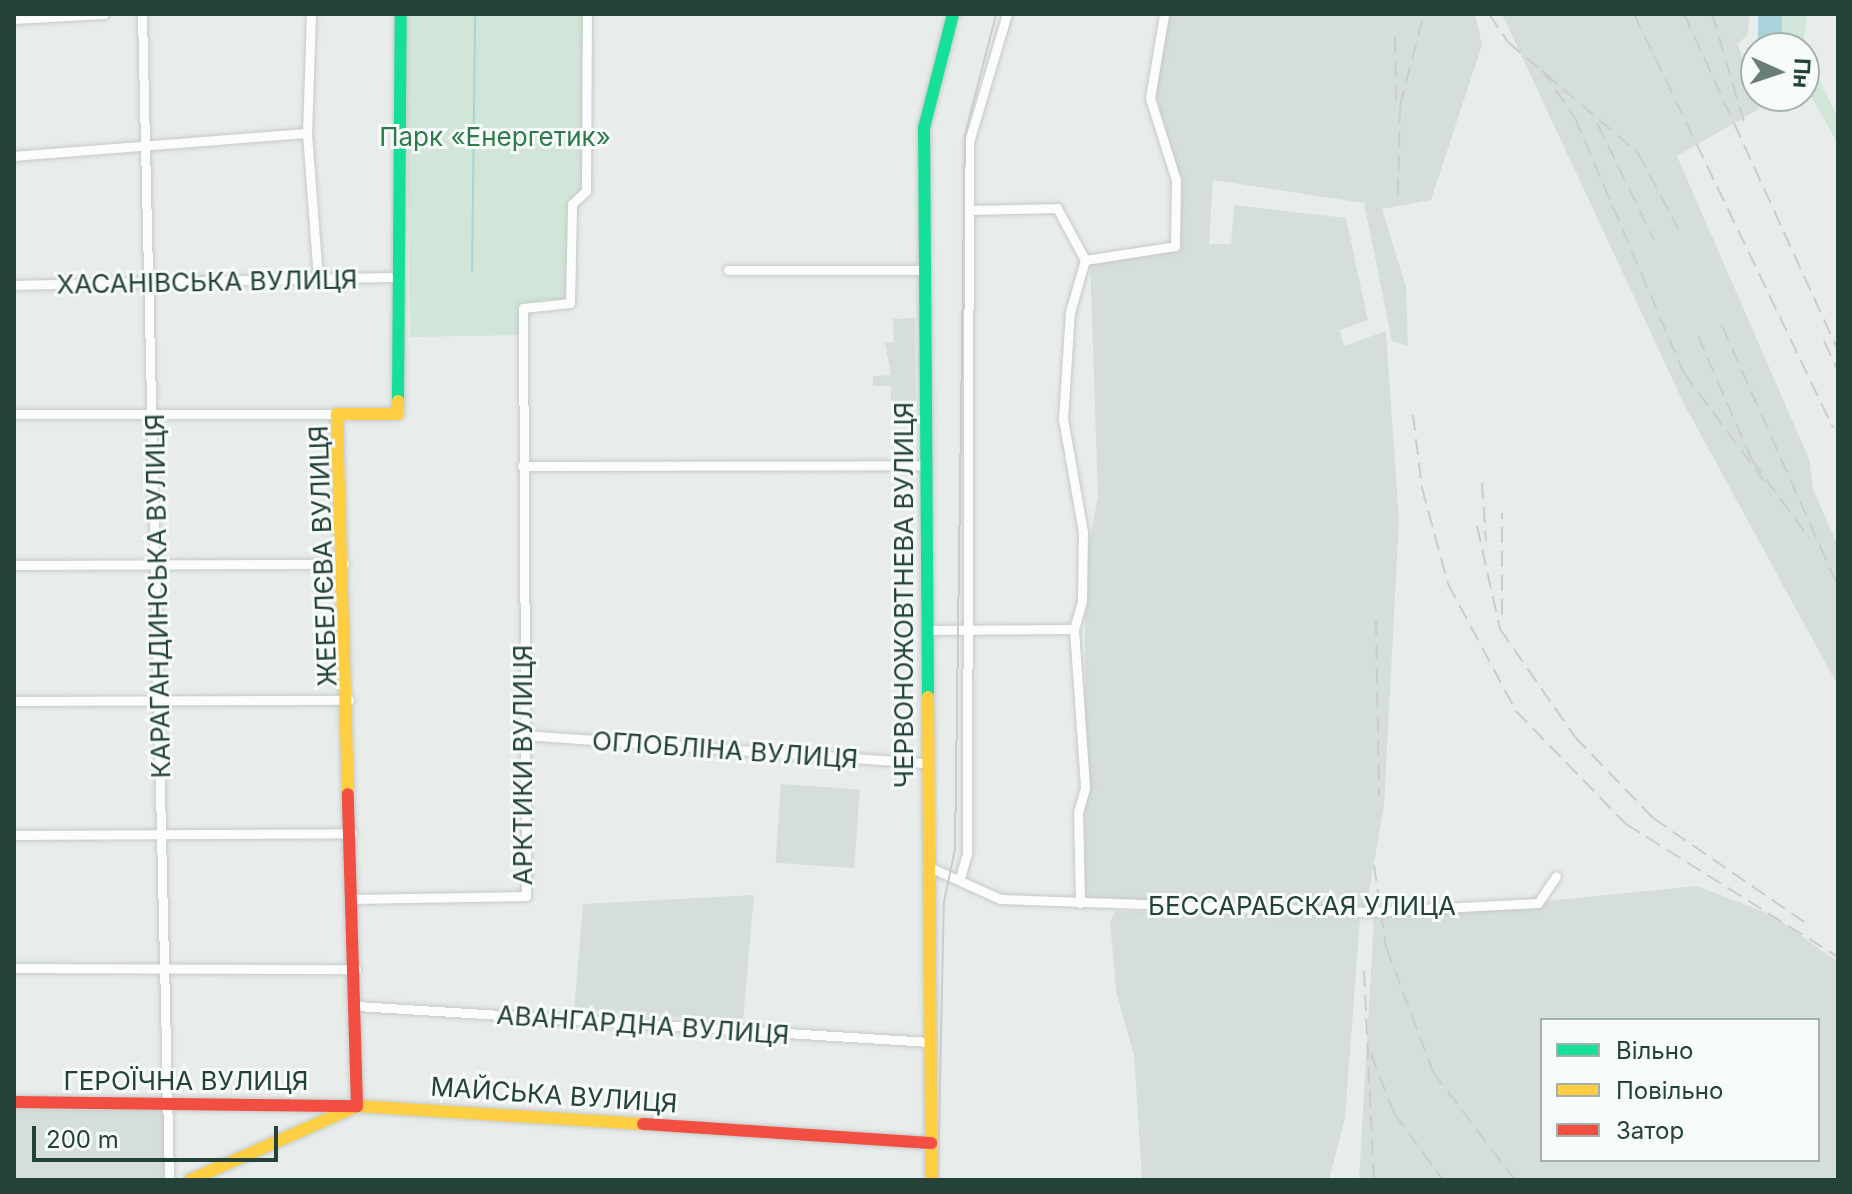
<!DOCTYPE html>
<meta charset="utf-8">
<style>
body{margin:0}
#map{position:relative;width:1852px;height:1194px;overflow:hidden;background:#e8edeb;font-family:Inter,sans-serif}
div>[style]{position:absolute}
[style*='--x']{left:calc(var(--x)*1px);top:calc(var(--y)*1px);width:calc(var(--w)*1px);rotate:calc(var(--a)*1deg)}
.built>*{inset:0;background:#d6dedb;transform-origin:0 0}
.green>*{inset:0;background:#d1e6d8}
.water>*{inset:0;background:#a9d4db;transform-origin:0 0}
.stream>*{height:2px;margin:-1px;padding:0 1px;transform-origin:1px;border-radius:1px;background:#a9d4db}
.roads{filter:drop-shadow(0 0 2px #c5cac8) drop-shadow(0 0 2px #c5cac8)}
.street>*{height:9px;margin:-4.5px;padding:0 4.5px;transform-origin:4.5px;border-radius:4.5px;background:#fcfcfc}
.fast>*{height:12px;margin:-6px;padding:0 6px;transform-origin:6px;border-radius:6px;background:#16e098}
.slow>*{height:12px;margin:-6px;padding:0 6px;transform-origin:6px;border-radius:6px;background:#ffcf43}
.jam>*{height:12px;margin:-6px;padding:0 6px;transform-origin:6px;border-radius:6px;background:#f24e42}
.tram>*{height:2px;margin:-1px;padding:0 1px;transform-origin:1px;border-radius:1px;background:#c9cdcc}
.rail>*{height:2px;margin-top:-1px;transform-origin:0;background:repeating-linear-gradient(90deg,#c9cdcc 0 16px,transparent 0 24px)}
span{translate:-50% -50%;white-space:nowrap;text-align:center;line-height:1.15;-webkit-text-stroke:6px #f7fbf9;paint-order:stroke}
.park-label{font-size:26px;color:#2d7a4b}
.street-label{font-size:26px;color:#24423a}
.frame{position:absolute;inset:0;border:16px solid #24423a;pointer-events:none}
.legend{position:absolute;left:1540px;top:1018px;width:280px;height:144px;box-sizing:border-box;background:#f7fbf9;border:2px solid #a3b1ad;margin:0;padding:10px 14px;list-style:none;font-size:24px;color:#24423a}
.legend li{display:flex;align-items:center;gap:16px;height:40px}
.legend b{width:40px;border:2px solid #a3b1ad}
.north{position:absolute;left:1740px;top:32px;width:80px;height:80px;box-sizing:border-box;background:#f7fbf9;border:2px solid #a3b1ad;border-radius:50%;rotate:93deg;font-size:22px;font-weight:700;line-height:32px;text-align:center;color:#24423a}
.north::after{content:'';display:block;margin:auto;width:28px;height:36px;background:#697e78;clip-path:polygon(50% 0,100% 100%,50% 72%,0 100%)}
.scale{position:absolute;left:32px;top:1126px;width:246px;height:36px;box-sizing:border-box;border:4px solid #24423a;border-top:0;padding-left:10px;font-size:24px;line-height:28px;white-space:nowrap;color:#24423a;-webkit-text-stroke:6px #f7fbf9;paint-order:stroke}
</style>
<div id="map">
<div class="built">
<i style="clip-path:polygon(1169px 14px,1475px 14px,1482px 45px,1431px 200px,1382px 209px,1406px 287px,1408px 346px,1392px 341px,1364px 203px,1213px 180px,1209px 244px,1231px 244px,1234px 205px,1346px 218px,1368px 320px,1340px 330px,1344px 346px,1386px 331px,1399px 520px,1384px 807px,1366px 908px,1085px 899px,1085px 562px,1098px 497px,1090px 257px,1180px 244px,1181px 179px,1155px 97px)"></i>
<i style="clip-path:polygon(1502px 14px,1750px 14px,1748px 35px,1737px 44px,1764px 106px,1677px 156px,1809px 459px,1813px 489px,1838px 546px,1838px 686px,1684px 404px)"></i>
<i style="clip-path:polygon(915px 318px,916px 409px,891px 409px,891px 386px,873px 386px,873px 376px,891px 375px,885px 343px,894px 342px,893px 319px)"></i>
<i style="left:781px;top:784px;width:79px;height:79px;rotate:4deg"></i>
<i style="clip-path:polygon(evenodd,1697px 886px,1772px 915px,1838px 962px,1838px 1180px,1359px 1180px,1374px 918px,1697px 886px,1542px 1020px,1818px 1020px,1818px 1160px,1542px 1160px,1542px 1020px)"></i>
<i style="clip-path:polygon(754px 895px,743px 1021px,574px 1010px,583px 904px)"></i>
<i style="clip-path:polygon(1116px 911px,1360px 919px,1345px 1118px,1329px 1180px,1142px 1180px,1134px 1055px,1116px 991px,1110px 922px)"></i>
<i style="left:14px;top:1110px;width:150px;height:70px"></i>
</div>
<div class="green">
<i style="clip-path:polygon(406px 14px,583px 14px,583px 189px,570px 202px,568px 301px,521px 306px,520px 335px,410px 337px)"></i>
<i style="clip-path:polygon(1782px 14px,1807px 14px,1803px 48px,1781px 48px)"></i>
<i style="clip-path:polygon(1804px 49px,1838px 118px,1838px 144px,1804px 84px)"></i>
</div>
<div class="water">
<i style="left:1758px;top:14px;width:24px;height:34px"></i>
</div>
<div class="stream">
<i style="--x:472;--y:272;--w:258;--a:-89.3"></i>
</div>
<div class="roads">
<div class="street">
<i style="--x:142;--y:14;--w:1166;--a:88.67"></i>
<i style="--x:311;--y:14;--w:119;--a:91.9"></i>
<i style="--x:307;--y:133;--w:146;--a:85.7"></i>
<i style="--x:14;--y:19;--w:90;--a:-3.2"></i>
<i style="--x:14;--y:156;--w:294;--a:-4.5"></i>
<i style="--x:1085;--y:260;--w:91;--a:-8.8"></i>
<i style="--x:1175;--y:246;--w:66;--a:-89.1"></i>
<i style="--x:1176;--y:180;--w:86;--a:-107.6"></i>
<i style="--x:1150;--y:98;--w:85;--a:-80.5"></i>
<i style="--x:728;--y:270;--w:196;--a:0"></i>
<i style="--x:14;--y:285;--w:385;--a:-1.2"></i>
<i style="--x:14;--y:414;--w:323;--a:0"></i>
<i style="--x:522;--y:466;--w:403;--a:-0.1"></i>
<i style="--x:14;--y:565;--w:330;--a:-0.2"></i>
<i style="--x:1074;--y:629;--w:159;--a:86"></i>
<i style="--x:1085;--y:788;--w:25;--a:106"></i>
<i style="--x:1078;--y:812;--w:91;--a:88.7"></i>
<i style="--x:926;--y:630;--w:148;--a:-0.4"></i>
<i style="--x:1074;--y:629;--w:29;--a:-74"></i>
<i style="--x:1082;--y:601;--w:69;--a:-89.2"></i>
<i style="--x:1083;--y:532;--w:115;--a:-100"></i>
<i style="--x:1063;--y:419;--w:107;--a:-86.3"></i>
<i style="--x:1070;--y:312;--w:54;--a:-73.9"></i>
<i style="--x:1085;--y:260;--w:59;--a:-118.3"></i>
<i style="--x:1057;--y:208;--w:86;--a:178.7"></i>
<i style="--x:14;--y:701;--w:335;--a:-0.2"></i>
<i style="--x:524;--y:735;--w:404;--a:4"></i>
<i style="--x:14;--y:835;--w:338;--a:-0.3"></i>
<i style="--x:927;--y:866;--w:80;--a:24.3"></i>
<i style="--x:1000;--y:899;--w:370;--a:2"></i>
<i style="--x:1370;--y:912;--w:168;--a:-3.1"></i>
<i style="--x:1538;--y:903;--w:32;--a:-56"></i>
<i style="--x:960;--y:878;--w:25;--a:-74"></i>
<i style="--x:967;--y:854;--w:712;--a:-89.84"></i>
<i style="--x:969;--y:142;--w:134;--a:-73.5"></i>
<i style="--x:354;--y:899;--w:172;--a:-1"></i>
<i style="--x:526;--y:896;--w:588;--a:-90.29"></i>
<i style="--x:523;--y:308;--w:47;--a:-6.1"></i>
<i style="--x:570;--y:303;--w:99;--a:-88.8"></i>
<i style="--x:572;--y:204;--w:19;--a:-43"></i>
<i style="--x:586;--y:191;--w:177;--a:-89.7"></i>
<i style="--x:14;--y:968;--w:342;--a:0.2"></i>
<i style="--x:357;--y:1006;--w:573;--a:3.6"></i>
</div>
<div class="fast">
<i style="--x:398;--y:401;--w:387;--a:-89.6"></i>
<i style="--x:928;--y:697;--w:569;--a:-90.4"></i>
<i style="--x:924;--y:128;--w:118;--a:-75.7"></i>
</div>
<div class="slow">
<i style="--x:928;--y:697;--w:483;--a:89.6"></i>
<i style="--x:348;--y:794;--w:380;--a:-91.7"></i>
<i style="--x:337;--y:414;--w:61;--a:0"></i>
<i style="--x:398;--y:414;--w:13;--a:-90"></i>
<i style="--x:190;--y:1180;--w:183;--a:-23.9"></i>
<i style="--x:357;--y:1106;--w:287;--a:3.6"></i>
</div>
<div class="jam">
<i style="--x:14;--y:1102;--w:343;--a:0.7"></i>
<i style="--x:357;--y:1106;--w:312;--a:-91.7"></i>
<i style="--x:643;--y:1124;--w:289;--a:3.8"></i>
</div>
</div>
<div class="tram">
<i style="--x:938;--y:1180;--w:278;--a:-88.8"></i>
<i style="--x:944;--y:902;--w:54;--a:-78.3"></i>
<i style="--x:955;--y:849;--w:714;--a:-89.2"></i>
<i style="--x:965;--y:135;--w:125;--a:-75.6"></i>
</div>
<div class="rail">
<i style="--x:1489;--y:14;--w:34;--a:56"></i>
<i style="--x:1508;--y:42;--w:171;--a:40.5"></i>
<i style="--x:1638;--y:153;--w:87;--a:62"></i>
<i style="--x:1634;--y:14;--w:459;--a:64.3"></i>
<i style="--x:1684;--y:14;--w:371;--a:65.4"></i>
<i style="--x:1712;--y:14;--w:120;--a:73.5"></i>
<i style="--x:1395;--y:37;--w:63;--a:89.1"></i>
<i style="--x:1542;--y:70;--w:58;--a:55.5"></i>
<i style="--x:1575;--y:118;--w:277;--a:66.9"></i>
<i style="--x:1684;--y:373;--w:134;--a:53.5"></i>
<i style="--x:1597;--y:123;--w:130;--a:64"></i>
<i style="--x:1398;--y:195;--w:89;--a:-88.7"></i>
<i style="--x:1400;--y:106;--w:95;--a:-75.4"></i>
<i style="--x:1722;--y:326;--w:285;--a:66"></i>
<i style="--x:1698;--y:336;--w:135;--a:66.5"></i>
<i style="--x:1752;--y:460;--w:97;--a:53.8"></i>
<i style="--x:1824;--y:341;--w:33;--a:65"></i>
<i style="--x:1413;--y:415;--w:74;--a:83"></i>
<i style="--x:1422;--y:488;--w:99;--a:74.8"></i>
<i style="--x:1448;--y:584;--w:144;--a:61.8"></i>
<i style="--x:1516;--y:711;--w:158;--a:45.8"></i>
<i style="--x:1626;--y:824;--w:250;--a:32.1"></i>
<i style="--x:1482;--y:483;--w:58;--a:86.1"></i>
<i style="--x:1477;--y:526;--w:106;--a:77.4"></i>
<i style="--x:1500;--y:629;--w:131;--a:55.2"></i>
<i style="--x:1575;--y:737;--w:112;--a:46.1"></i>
<i style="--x:1653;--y:818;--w:186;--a:34.5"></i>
<i style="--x:1502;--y:615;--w:102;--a:-90"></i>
<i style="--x:1376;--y:620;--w:176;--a:89"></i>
<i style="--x:1374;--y:865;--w:83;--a:81.7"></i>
<i style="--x:1386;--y:947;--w:134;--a:69.4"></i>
<i style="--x:1433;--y:1072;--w:136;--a:52.8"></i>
<i style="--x:1364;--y:971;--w:209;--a:87.3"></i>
<i style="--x:1371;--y:1054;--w:63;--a:68.7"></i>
<i style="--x:1394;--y:1113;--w:83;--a:53.8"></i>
</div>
<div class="park-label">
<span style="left:495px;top:137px">Парк «Енергетик»</span>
</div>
<div class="street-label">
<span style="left:207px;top:282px;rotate:-1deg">ХАСАНІВСЬКА ВУЛИЦЯ</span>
<span style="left:323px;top:556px;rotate:-92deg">ЖЕБЕЛЄВА ВУЛИЦЯ</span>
<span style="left:904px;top:595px;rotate:-90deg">ЧЕРВОНОЖОВТНЕВА ВУЛИЦЯ</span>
<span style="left:158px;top:596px;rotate:-91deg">КАРАГАНДИНСЬКА ВУЛИЦЯ</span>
<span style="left:725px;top:750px;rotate:4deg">ОГЛОБЛІНА ВУЛИЦЯ</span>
<span style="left:523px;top:765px;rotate:-90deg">АРКТИКИ ВУЛИЦЯ</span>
<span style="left:1302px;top:906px">БЕССАРАБСКАЯ УЛИЦА</span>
<span style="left:643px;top:1025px;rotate:4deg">АВАНГАРДНА ВУЛИЦЯ</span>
<span style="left:186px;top:1081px">ГЕРОЇЧНА ВУЛИЦЯ</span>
<span style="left:554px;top:1095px;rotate:4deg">МАЙСЬКА ВУЛИЦЯ</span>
</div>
<div class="frame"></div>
<ul class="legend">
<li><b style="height:10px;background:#16e098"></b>Вільно</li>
<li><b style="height:10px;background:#ffcf43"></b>Повільно</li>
<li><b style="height:10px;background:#f24e42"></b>Затор</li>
</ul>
<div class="north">Пн</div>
<div class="scale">200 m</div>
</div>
